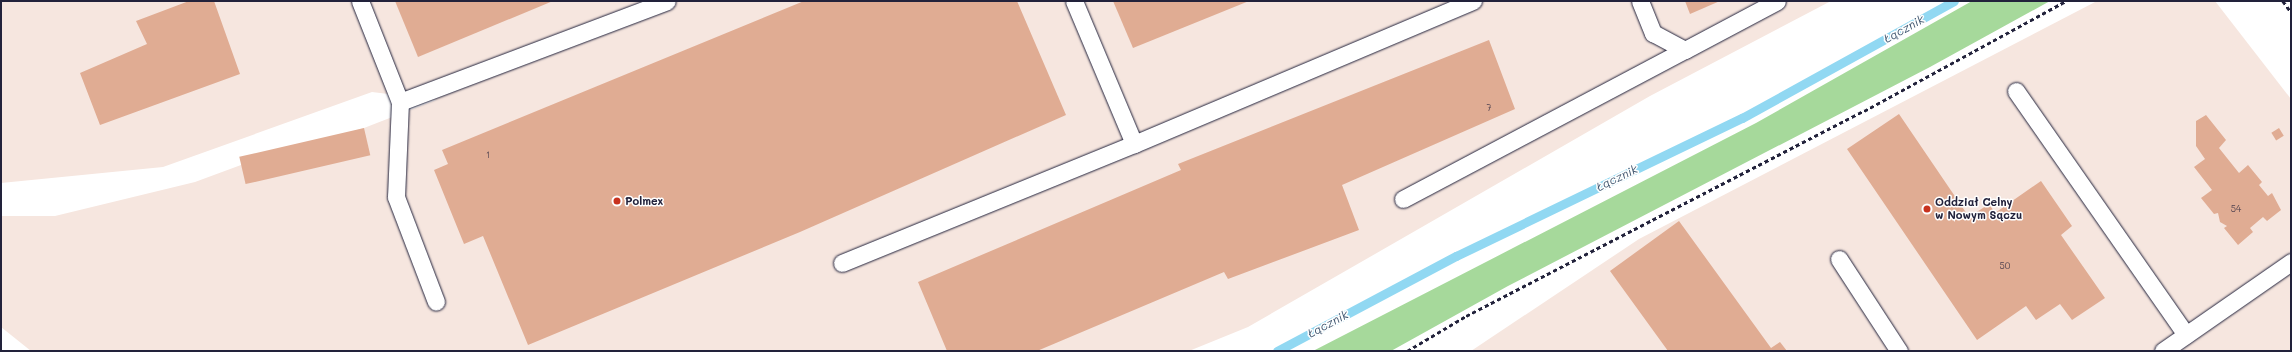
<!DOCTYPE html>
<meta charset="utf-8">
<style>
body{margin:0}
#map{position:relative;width:2292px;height:352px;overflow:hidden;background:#fff;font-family:Mali,sans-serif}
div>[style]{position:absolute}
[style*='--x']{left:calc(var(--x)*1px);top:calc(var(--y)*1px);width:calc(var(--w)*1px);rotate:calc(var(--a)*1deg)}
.built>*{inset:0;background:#f6e6df}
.green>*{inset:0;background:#a6d99b}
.stream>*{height:9px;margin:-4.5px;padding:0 4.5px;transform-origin:4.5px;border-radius:4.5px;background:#91d8f2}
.building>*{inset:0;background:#e0ac93;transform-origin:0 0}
.path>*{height:2.5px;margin-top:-1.25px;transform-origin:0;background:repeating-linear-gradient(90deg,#22223b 0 4px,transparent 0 7px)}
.roads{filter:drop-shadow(0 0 1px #22223b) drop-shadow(0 0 1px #22223b)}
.service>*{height:17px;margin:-8.5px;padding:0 8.5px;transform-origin:8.5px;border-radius:8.5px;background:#fff}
.dots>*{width:11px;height:11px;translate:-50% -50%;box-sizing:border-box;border:2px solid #fff;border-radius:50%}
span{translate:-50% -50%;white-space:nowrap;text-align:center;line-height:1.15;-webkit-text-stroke:3px #fff;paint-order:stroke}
.number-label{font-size:9px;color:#524451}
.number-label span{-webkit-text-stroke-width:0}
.poi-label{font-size:11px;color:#22223b;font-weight:700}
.left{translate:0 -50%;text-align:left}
.water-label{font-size:12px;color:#435972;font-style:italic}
.frame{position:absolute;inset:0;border:2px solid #22223b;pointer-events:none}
</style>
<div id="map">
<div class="built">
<i style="clip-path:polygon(1px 1px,1831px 1px,1650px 96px,1248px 327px,1189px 351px,31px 351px,1px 327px,1px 216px,55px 216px,195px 182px,241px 165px,364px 128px,436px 100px,372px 92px,163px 167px,1px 183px)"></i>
<i style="clip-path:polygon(2097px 1px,2215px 1px,2291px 99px,2291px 351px,1471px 351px,1639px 239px)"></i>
</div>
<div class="green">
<i style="clip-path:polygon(1972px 1px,2050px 1px,1930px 67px,1508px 286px,1391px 351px,1313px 351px,1756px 123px)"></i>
</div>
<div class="stream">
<i style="--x:1277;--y:351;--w:203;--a:-28"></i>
<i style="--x:1456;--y:256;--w:318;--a:-25.8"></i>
<i style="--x:1742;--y:118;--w:242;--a:-28.9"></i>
</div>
<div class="building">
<i style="clip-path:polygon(189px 1px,214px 1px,240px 74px,100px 125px,80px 73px,147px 44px,136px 21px)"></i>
<i style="clip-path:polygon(395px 1px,553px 1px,418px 57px)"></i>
<i style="clip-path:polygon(804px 1px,1017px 1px,1066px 115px,800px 232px,528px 345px,483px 236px,464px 244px,434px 170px,448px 164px,442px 150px)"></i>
<i style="clip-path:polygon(1113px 1px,1249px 1px,1133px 48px)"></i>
<i style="clip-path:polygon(1685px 1px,1720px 1px,1690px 14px)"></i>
<i style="clip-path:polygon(1489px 40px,1515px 109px,1342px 185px,1359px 230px,1228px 279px,1224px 272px,1037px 351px,947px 351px,918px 282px,1181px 170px,1178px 164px)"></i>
<i style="clip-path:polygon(1899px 114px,1969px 217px,1989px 204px,1995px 213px,2041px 181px,2072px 226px,2061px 235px,2105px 298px,2072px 320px,2060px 304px,2036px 320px,2026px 306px,1977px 340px,1847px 149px)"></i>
<i style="clip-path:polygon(2206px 115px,2226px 140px,2219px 148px,2239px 173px,2248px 165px,2262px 182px,2259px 185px,2268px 196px,2272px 193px,2281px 210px,2267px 221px,2263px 217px,2250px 228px,2253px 232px,2238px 245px,2224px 228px,2227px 226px,2220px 222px,2218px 213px,2214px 214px,2201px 198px,2212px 190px,2194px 167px,2205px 159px,2196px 146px,2196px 121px)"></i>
<i style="left:364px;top:128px;width:28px;height:128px;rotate:77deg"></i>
<i style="left:2279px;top:128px;width:9px;height:9px;rotate:58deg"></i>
<i style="clip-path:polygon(1679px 221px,1771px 348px,1780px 342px,1787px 351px,1668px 351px,1610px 271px)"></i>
</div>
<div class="path">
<i style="--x:2283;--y:1;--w:14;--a:54"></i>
<i style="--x:1407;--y:351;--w:69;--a:-30.7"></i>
<i style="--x:1466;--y:316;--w:448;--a:-27.3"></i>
<i style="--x:1864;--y:111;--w:230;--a:-28.6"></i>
</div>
<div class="roads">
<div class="service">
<i style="--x:360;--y:1;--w:109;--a:68.4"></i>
<i style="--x:400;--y:102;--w:95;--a:92.4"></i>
<i style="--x:396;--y:197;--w:112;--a:69.1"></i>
<i style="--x:1074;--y:1;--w:155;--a:67.2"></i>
<i style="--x:1640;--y:1;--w:35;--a:68"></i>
<i style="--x:1653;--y:33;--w:36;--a:28"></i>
<i style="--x:1685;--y:50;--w:104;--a:-28"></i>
<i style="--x:2016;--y:91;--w:297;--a:55.1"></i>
<i style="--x:400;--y:102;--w:285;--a:-20.7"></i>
<i style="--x:1403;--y:199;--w:319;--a:-27.9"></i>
<i style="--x:1839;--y:259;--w:110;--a:56.9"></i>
<i style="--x:842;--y:263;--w:315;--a:-22.2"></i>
<i style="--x:1134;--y:144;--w:368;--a:-22.9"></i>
<i style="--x:2163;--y:351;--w:156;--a:-34.8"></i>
</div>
</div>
<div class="dots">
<i style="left:617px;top:201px;background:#c8321e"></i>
<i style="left:1927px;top:209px;background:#c8321e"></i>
</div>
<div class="number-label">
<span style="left:1489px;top:108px">7</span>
<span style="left:488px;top:155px">1</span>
<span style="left:2236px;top:209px">54</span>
<span style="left:2005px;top:266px">50</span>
</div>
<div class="poi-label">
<span class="left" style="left:625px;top:201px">Polmex</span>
<span class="left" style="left:1935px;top:209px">Oddział Celny<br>w Nowym Sączu</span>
</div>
<div class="water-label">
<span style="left:1904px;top:29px;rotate:-29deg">Łącznik</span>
<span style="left:1617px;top:178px;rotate:-26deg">Łącznik</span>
<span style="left:1328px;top:324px;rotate:-28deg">Łącznik</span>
</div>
<div class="frame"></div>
</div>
